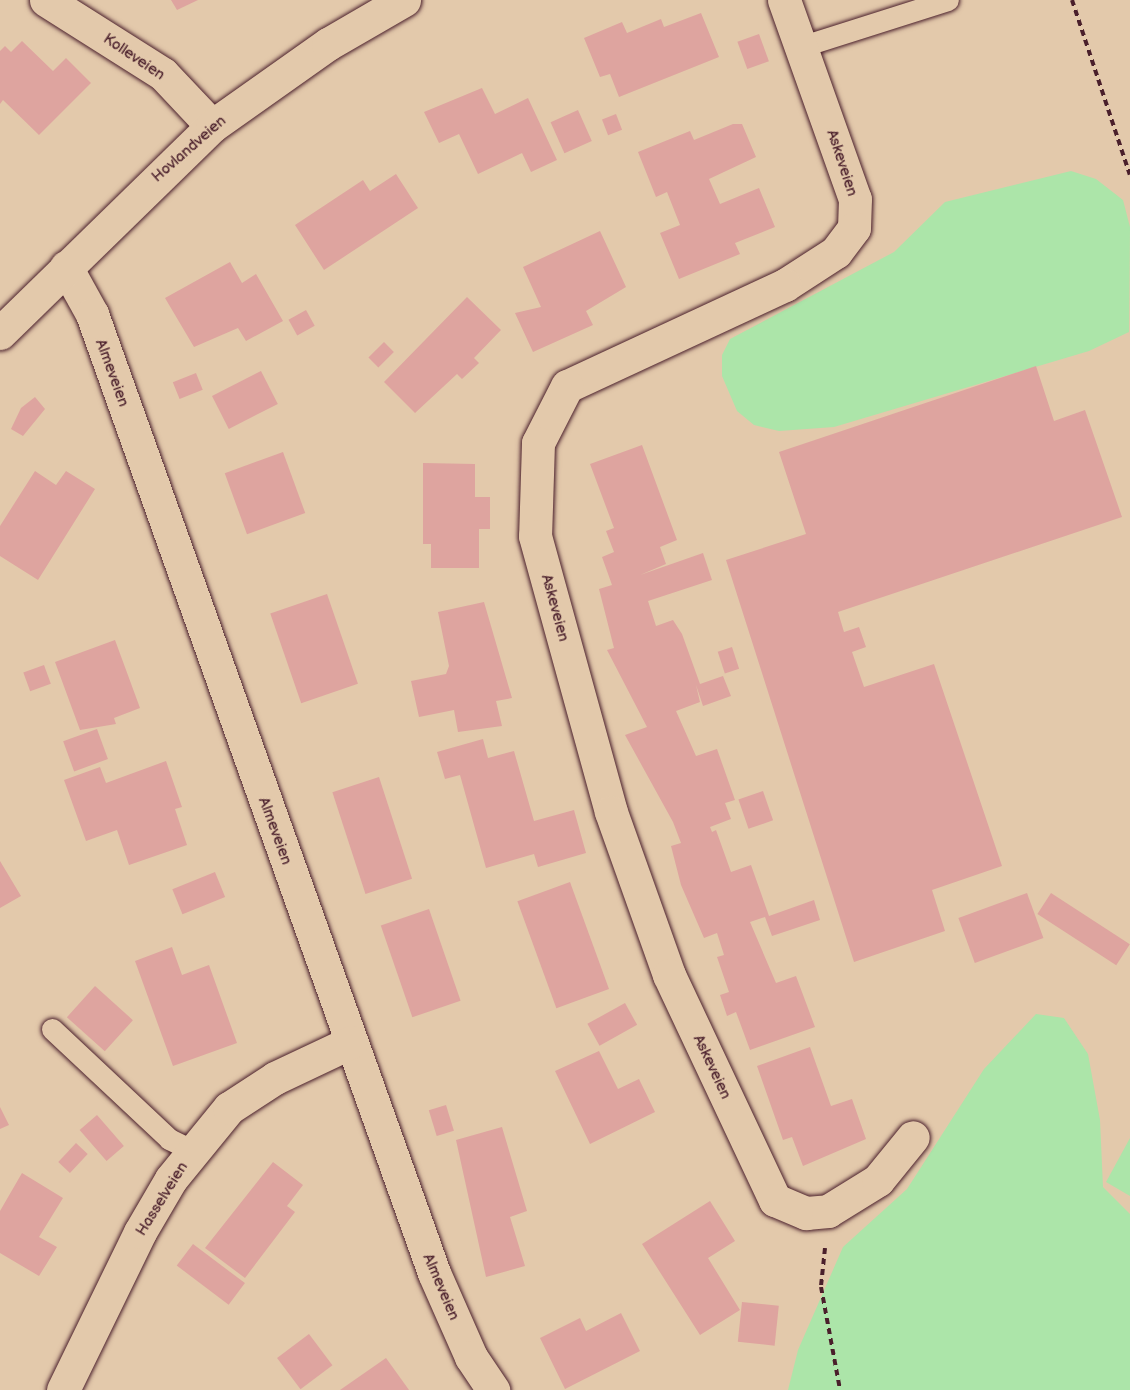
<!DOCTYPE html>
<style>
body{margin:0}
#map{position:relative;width:1130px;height:1390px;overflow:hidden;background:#e3c9ab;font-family:"Balsamiq Sans",sans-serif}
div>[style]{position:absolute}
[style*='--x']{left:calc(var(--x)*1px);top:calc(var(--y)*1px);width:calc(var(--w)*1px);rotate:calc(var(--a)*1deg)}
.green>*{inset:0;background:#ace5a9}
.building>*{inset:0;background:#dea49f;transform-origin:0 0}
.path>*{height:4px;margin-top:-2px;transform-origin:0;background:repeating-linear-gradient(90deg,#4a1f2b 0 6px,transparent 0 10.5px)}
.roads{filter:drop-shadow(0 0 2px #4a1f2b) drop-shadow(0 0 2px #4a1f2b)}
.lane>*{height:21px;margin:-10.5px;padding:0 10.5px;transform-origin:10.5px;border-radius:10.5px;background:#e3c9ab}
.street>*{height:33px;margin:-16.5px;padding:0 16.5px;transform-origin:16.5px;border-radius:16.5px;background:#e3c9ab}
span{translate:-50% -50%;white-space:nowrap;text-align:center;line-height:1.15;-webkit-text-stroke:5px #e3c9ab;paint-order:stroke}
.street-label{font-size:15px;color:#4a1f2b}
</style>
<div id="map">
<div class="green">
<i style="clip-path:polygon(1071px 171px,1096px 179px,1123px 200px,1130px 227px,1129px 332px,1089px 351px,834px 427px,779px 431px,754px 425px,737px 411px,722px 376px,722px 355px,730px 339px,894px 252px,945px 202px)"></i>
<i style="clip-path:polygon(1036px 1014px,1064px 1018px,1088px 1054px,1100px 1120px,1103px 1187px,1130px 1214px,1130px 1390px,788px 1390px,798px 1350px,843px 1247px,907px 1189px,984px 1069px)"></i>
<i style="clip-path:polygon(1130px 1138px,1130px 1196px,1106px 1182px)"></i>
</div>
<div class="building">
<i style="clip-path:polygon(171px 0,198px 0,177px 10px)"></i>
<i style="clip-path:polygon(701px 13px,719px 57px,619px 97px,610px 74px,600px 77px,584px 38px,622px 22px,627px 33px,661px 19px,664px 27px)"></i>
<i style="left:759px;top:34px;width:29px;height:23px;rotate:70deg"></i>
<i style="clip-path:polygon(22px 41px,53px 71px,66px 58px,91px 83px,39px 135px,3px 100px,0 104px,0 51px,5px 46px,11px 52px)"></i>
<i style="clip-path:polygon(482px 88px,495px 114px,528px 98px,557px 160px,531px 172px,522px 153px,478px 174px,459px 134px,439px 143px,424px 112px)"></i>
<i style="left:578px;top:110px;width:34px;height:30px;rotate:66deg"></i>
<i style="left:616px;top:114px;width:17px;height:15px;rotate:69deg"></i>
<i style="clip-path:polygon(733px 124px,742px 124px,756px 157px,709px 179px,720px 204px,759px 188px,775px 227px,735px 243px,740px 254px,679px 279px,660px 233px,680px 225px,667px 192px,656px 197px,638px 152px,690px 131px,694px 140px)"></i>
<i style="clip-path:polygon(396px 174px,418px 208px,324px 270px,295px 225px,363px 180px,370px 191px)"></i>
<i style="clip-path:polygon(600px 231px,626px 287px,586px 311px,593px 325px,533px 352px,515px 313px,541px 307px,523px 267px)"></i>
<i style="clip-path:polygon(230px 262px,242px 283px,256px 274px,283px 321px,246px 341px,238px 328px,194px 347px,165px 298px)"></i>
<i style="clip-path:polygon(467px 297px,501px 330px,474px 358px,479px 363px,462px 379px,457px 374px,415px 413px,384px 382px)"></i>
<i style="left:306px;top:310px;width:18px;height:20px;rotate:61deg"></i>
<i style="left:384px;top:342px;width:14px;height:22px;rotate:45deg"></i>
<i style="clip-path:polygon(1036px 366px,1054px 421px,1085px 410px,1122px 517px,838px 612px,844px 632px,859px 627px,866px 647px,852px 652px,864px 687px,934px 664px,1002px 866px,932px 890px,945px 931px,854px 962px,726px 560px,806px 534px,779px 452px)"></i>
<i style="left:261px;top:371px;width:37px;height:55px;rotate:63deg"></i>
<i style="left:196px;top:373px;width:18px;height:25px;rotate:68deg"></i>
<i style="clip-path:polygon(35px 397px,45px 409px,23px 436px,11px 429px,21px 408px)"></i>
<i style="clip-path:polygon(642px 445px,677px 540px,660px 547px,666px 564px,640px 575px,703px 553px,712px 580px,648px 601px,656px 626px,673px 620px,682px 634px,700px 684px,723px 676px,731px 696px,703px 706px,696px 685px,700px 702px,676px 711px,696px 756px,717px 749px,735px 800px,725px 803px,731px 819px,710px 827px,712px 832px,716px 830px,731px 872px,751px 865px,769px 916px,814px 900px,820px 920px,772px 936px,765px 917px,750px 922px,776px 983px,796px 976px,815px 1027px,750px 1050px,736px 1012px,727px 1016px,720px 995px,729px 992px,717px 957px,724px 955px,717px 933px,704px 938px,681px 885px,671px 846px,681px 843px,673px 822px,625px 735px,647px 727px,607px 650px,614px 648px,599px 589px,612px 585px,602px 557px,614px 552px,606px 531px,614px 528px,590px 464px)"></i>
<i style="left:283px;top:452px;width:65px;height:62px;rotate:70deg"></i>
<i style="clip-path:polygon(423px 463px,475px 464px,475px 497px,490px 497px,490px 529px,479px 529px,479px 568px,431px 568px,431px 544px,423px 544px)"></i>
<i style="clip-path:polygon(35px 471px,56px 485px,66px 471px,95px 489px,38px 580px,0 556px,0 526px)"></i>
<i style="left:327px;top:594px;width:95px;height:60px;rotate:71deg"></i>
<i style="clip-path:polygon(484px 602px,512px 698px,496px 701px,502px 726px,458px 732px,454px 710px,419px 717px,411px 681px,446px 674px,449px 666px,438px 612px)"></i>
<i style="clip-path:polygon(115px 640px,140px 708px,114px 718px,116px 724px,80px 730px,55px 662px)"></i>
<i style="left:732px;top:647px;width:23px;height:15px;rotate:72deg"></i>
<i style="left:44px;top:665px;width:20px;height:22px;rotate:70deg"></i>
<i style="left:97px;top:729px;width:32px;height:36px;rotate:70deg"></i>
<i style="clip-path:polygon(483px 739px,488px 758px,514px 751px,534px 821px,574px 810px,586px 853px,538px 867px,534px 854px,486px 868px,460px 775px,445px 779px,437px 752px)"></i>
<i style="clip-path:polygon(166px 761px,182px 807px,175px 809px,187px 845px,129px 865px,117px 830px,86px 841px,64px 780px,100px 767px,106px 783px)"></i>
<i style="left:379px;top:777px;width:107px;height:49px;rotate:72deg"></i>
<i style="left:763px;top:791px;width:31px;height:26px;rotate:71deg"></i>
<i style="clip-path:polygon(0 861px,21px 896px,0 908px)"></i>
<i style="left:215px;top:872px;width:27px;height:46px;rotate:68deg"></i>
<i style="left:570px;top:882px;width:114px;height:56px;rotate:70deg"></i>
<i style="left:1027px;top:893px;width:48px;height:73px;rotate:70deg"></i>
<i style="left:1051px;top:893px;width:94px;height:25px;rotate:33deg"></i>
<i style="left:429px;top:909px;width:97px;height:51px;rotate:71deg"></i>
<i style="clip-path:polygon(172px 947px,182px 975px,209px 965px,237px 1043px,173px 1066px,135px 961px)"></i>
<i style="left:95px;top:986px;width:51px;height:42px;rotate:42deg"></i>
<i style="left:625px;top:1003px;width:25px;height:43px;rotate:61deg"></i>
<i style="clip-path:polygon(810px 1047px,831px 1106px,852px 1099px,866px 1139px,803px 1166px,792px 1137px,783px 1140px,757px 1066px)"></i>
<i style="clip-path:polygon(599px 1051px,618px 1089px,639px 1079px,655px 1112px,590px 1144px,555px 1071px)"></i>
<i style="left:446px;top:1105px;width:27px;height:18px;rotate:73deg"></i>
<i style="clip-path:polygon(0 1107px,9px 1125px,0 1129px)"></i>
<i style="left:97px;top:1115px;width:41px;height:23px;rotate:49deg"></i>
<i style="clip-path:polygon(502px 1127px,527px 1211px,510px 1217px,525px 1266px,486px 1277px,456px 1140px)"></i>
<i style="left:76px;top:1143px;width:16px;height:26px;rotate:43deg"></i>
<i style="clip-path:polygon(273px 1162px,303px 1185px,287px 1206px,295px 1212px,245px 1278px,205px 1248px)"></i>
<i style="clip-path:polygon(22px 1173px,63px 1198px,39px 1237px,57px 1247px,39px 1276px,0 1253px,0 1211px)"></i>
<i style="clip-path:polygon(710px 1201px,735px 1241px,708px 1258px,740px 1310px,700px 1335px,642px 1244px)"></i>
<i style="left:193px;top:1244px;width:65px;height:27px;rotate:37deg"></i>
<i style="left:742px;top:1302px;width:37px;height:40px;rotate:6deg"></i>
<i style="clip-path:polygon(621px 1313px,640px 1351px,565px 1389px,540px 1338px,580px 1318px,586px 1331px)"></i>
<i style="left:309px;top:1334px;width:39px;height:40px;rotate:53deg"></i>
<i style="clip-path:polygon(386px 1358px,409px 1390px,340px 1390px)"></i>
</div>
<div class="path">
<i style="--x:1072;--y:0;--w:184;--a:71.7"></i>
<i style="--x:825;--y:1248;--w:39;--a:96"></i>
<i style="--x:821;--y:1287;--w:105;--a:79.5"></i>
</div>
<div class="roads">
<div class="lane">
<i style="--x:803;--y:46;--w:152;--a:-17.6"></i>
<i style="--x:52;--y:1029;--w:161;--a:43.2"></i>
<i style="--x:169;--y:1139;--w:28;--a:26"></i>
</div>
<div class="street">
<i style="--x:46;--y:0;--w:138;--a:32.3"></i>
<i style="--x:163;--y:74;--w:71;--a:46.7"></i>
<i style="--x:784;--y:0;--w:211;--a:70.4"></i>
<i style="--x:855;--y:199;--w:29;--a:92"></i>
<i style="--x:854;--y:228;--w:30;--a:127"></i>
<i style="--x:836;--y:252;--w:61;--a:147.1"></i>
<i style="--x:785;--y:285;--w:240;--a:155.1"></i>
<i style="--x:567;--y:386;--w:64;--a:117"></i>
<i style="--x:538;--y:443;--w:93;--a:91.8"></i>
<i style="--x:535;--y:536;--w:286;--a:74.6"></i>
<i style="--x:611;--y:812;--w:173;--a:70.4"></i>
<i style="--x:669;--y:975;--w:249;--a:64.8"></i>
<i style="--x:775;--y:1200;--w:34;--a:23"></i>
<i style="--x:806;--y:1213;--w:22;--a:-5"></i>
<i style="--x:828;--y:1211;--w:59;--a:-31.8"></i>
<i style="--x:878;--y:1180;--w:55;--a:-50.9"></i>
<i style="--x:66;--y:267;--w:54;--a:61"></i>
<i style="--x:92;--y:314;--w:1018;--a:70.37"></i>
<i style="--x:434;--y:1273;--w:92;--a:66.2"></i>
<i style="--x:471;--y:1357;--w:40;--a:56"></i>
<i style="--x:0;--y:333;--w:296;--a:-44.3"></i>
<i style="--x:212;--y:126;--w:142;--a:-35.3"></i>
<i style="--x:328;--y:44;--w:88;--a:-30.1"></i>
<i style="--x:63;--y:1390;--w:176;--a:-64"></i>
<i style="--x:140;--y:1232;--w:61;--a:-59.7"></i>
<i style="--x:171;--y:1179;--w:92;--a:-50.8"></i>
<i style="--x:229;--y:1108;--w:55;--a:-33.1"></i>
<i style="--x:275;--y:1078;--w:84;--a:-25.3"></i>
</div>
</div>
<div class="street-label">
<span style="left:134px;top:57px;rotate:34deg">Kolleveien</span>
<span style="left:189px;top:149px;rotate:-41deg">Hovlandveien</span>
<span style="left:842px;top:163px;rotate:72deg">Askeveien</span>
<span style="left:112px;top:373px;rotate:70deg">Almeveien</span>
<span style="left:555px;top:608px;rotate:75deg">Askeveien</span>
<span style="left:275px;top:831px;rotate:70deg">Almeveien</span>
<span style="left:712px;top:1067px;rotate:65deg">Askeveien</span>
<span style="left:162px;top:1199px;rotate:-58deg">Hasselveien</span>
<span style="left:441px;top:1287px;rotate:67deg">Almeveien</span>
</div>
</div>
